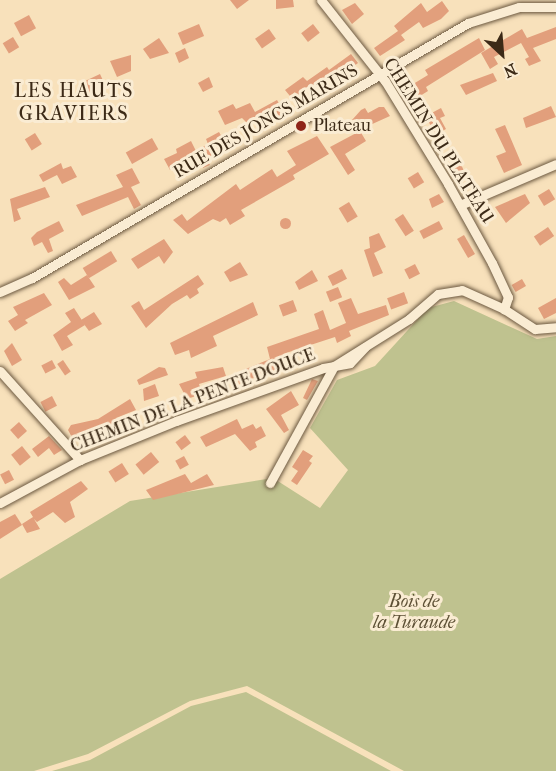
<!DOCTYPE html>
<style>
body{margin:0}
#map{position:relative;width:556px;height:771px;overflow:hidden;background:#f8e1bb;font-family:"IM FELL French Canon",serif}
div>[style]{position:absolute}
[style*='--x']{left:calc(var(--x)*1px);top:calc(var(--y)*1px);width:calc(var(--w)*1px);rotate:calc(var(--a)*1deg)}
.green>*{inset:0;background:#bfc28f}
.building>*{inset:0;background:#e29f7c;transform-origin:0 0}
.round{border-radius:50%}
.roads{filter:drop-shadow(0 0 2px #6b5840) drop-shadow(0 0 2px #6b5840)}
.minor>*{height:9px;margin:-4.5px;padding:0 4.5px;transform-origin:4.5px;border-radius:4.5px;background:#faecd3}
.dots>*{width:16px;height:16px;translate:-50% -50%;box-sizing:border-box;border:3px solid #faecd3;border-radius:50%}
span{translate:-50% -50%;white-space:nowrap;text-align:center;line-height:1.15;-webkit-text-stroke:6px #faecd3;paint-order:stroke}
.street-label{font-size:18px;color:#3c2a17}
.poi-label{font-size:18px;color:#3c2a17}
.left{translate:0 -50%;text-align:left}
.park-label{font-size:18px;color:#5d5035;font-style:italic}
.neighbourhood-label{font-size:20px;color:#3c2a17;letter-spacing:1.5px}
.north{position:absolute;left:472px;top:24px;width:60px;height:60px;-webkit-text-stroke:4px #faecd3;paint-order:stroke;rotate:154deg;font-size:16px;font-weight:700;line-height:24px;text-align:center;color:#3c2a17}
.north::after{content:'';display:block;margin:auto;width:21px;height:27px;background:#3c2a17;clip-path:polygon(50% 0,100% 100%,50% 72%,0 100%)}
</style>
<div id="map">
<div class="green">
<i style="clip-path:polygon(454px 301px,537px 339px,556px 336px,556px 771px,404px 771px,247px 686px,190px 701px,88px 754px,34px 771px,0 771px,0 579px,130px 501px,273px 478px,320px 508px,348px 470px,310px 428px,337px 380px,375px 366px,428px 308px)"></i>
<i style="clip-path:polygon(246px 692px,391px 771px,52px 771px,90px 760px,191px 706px)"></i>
</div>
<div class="building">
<i style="clip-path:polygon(230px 0,249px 0,237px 9px)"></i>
<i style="clip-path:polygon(276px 0,293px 0,294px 7px,276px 9px)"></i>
<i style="clip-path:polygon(442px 1px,449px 11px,441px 19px,423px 28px,419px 22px,401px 35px,405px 40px,380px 56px,374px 48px,398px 31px,394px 26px,421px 3px,427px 12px)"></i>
<i style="clip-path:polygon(355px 3px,364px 14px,352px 24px,342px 10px)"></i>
<i style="left:29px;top:15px;width:15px;height:17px;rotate:62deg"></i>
<i style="left:199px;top:24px;width:13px;height:23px;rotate:67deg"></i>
<i style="left:313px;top:24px;width:11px;height:15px;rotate:52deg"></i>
<i style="clip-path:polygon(556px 27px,556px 39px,533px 48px,541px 61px,529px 66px,525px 59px,529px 57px,521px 43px,494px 57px,498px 64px,490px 69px,481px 53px,522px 29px,527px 38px)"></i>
<i style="left:269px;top:29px;width:12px;height:17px;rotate:55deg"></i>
<i style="left:13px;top:37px;width:12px;height:12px;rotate:59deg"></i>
<i style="clip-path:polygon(159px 38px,169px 53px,150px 59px,143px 49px)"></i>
<i style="clip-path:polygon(479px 38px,485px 50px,426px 87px,428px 91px,407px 104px,400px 92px,428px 75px,425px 70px)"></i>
<i style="clip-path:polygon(185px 48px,189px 58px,179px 63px,175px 53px)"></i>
<i style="clip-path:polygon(351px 54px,358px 63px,345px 73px,342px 70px,321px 85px,319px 81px,298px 97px,295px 92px,290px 96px,285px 90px,303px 77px,307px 81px,327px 67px,329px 70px)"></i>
<i style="clip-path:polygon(131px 55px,131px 71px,117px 77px,110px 61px)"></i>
<i style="clip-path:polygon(493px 73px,497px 81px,466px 95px,460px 85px)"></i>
<i style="left:100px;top:74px;width:14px;height:17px;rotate:65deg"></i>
<i style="clip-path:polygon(209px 77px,213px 87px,203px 92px,198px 83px)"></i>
<i style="clip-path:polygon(277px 100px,286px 116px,260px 129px,256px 122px,250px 126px,242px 118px,225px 125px,218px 111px,233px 104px,236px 109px,250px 103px,255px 112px)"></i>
<i style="clip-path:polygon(551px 106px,556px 117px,526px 128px,523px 118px)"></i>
<i style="clip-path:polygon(379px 107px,384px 107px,390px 116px,359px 130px,352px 120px,361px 110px,365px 108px,368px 113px)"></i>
<i style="clip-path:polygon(441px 108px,445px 116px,440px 118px,446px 129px,435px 135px,426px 116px)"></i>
<i style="clip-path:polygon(418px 110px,425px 122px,420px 125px,412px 112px)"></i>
<i style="clip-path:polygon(505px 125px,522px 165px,504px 173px,496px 156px,506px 152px,495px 129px)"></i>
<i style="clip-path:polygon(360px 131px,366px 141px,345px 154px,355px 170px,348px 175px,330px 147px)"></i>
<i style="clip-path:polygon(219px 132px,226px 144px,207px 159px,210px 165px,203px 168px,197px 153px,170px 170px,164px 159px,177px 153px,176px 149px,191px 141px,196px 151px,208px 144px,206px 139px)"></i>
<i style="left:35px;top:133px;width:13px;height:12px;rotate:58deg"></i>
<i style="clip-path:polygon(317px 136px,329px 154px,293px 175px,295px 179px,241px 210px,245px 216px,230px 225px,226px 218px,220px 222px,213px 219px,188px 234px,173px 220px,182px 214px,187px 221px,236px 184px,240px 190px,272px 169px,277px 177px,296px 165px,287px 151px)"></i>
<i style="left:152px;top:138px;width:13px;height:30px;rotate:61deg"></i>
<i style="clip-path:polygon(458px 157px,466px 176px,458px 181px,448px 163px)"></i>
<i style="clip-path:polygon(61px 163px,63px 169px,71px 166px,77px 177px,62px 184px,57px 175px,43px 182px,39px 175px)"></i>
<i style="clip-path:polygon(132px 168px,140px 183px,131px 187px,141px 205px,134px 209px,128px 197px,82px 216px,76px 205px,123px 187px,116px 175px)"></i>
<i style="left:418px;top:172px;width:12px;height:12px;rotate:59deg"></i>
<i style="clip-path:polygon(45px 187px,50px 197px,17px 209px,21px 219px,14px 222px,10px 199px)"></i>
<i style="left:549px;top:189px;width:12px;height:13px;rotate:59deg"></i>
<i style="clip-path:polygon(439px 194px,444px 202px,432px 208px,429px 199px)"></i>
<i style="clip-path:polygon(525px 194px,530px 203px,506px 223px,495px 207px)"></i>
<i style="left:349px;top:202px;width:17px;height:12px;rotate:59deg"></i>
<i style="left:403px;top:214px;width:20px;height:10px;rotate:57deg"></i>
<i class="round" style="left:279.5px;top:217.5px;width:11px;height:11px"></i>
<i style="clip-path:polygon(59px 221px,64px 231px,49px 239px,53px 251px,48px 253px,42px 242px,34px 246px,31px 238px,37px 232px)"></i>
<i style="left:439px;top:221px;width:9px;height:22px;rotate:63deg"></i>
<i style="left:548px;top:227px;width:11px;height:17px;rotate:56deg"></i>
<i style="clip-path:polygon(379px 233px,386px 247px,374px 253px,383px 273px,373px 277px,364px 250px,370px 248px,369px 237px)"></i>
<i style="left:464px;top:235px;width:22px;height:8px;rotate:60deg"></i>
<i style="clip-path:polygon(164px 239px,173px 252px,164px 264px,159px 256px,138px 269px,131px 259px)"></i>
<i style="left:111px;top:251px;width:12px;height:33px;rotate:59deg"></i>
<i style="clip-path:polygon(240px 262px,248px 275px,230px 282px,224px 272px)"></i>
<i style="left:415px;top:264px;width:11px;height:12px;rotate:63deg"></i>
<i style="left:342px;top:269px;width:11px;height:16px;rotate:63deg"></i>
<i style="clip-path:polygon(312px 270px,318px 281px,299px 290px,295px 282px)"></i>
<i style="clip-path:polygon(87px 275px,95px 287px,69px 300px,58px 282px,64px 278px,71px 285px)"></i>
<i style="clip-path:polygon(198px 275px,204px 284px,197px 289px,199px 293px,190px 299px,187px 295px,172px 304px,146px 328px,131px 306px,139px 301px,144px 310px)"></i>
<i style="left:522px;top:279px;width:8px;height:12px;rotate:60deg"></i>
<i style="left:338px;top:287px;width:11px;height:13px;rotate:68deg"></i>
<i style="left:404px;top:292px;width:12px;height:18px;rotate:70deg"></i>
<i style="clip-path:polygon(44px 293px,52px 305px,25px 320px,28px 323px,15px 331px,8px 321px,18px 315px,13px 307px)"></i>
<i style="clip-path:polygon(351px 298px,358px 314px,386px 305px,389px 315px,349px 331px,351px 336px,337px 343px,335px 337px,283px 354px,286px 363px,276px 366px,277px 369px,239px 384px,236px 373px,270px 359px,267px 347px,319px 329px,314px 314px,323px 310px,330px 330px,346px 323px,338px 303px)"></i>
<i style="clip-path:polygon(556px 298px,556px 313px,544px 319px,538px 308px)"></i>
<i style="left:293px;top:300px;width:12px;height:15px;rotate:70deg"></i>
<i style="clip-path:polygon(253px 302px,258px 315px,213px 336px,217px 346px,191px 358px,189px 350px,175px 355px,170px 343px)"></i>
<i style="clip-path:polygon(74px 308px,85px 325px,67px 336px,73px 345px,62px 351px,53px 335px,71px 322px,65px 313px)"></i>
<i style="clip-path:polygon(94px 312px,102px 324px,89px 331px,81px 320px)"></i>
<i style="clip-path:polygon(12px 343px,22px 360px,12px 366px,4px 351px)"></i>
<i style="left:52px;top:360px;width:9px;height:12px;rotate:63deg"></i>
<i style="left:63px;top:360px;width:14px;height:7px;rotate:56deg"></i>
<i style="clip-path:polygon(159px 367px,165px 368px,168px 375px,139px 385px,137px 380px)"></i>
<i style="clip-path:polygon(223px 367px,226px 376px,199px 384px,202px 394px,187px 399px,179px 384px,197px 378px,195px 372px)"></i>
<i style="clip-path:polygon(312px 379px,318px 381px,307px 400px,303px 398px)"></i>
<i style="clip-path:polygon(155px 384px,159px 396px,144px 401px,143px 389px)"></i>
<i style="clip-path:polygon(291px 391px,299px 405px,281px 415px,289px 430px,284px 433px,266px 409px)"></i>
<i style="left:52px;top:396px;width:11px;height:13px;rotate:63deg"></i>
<i style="clip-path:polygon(130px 399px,136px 410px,116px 418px,118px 421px,90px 440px,87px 434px,74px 441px,68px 430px,71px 425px,98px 419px)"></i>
<i style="clip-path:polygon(237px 419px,242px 429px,253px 424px,256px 429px,261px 426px,266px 436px,255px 442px,257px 447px,250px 451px,235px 434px,206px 447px,200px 437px)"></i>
<i style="left:19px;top:422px;width:12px;height:12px;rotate:48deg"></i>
<i style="left:185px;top:435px;width:10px;height:12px;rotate:53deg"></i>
<i style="clip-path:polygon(49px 436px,62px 450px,54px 455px,49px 448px,38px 457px,32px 449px)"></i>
<i style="left:22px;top:446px;width:14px;height:14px;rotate:51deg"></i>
<i style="clip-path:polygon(303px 450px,313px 456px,309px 461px,312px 463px,297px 485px,291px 481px,298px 471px,292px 467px)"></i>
<i style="left:151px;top:452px;width:13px;height:20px;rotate:51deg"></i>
<i style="left:184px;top:456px;width:10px;height:10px;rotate:61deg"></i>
<i style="left:122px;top:463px;width:13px;height:16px;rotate:58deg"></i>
<i style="left:9px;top:470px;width:11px;height:10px;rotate:63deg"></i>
<i style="clip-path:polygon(185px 474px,191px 483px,207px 474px,214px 485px,153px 500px,146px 490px)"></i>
<i style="clip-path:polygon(81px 481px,88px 489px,70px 502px,75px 517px,65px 523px,53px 512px,37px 522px,34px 519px,40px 529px,27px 533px,22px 524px,33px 517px,30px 512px)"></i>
<i style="clip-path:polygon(15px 514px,22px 525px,0 539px,0 522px)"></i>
</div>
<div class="roads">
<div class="minor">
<i style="--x:321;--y:0;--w:103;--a:51.7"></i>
<i style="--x:385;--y:81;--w:121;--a:58.5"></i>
<i style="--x:448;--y:184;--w:90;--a:60.9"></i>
<i style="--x:492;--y:263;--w:38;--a:65"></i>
<i style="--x:508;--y:297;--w:13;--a:108"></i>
<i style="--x:460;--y:205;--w:104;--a:-23.1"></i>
<i style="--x:0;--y:292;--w:35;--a:-24"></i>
<i style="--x:32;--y:278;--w:505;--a:-30.32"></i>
<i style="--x:468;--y:23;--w:53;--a:-17.4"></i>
<i style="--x:519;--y:7;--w:37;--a:0"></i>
<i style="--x:0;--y:371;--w:120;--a:48"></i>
<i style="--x:270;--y:483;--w:133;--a:-61.3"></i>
<i style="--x:334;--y:366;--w:89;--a:-32.1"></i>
<i style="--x:409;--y:319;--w:38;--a:-41"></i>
<i style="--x:438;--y:294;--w:24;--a:-9"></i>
<i style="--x:462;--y:290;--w:46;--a:24.3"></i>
<i style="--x:504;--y:309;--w:37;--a:33"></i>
<i style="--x:535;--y:329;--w:21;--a:-5"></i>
<i style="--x:0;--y:503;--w:91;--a:-28.3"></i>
<i style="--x:80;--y:460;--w:104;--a:-22.1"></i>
<i style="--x:176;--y:421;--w:156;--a:-19.8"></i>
<i style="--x:323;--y:368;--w:27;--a:-10"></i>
<i style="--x:350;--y:363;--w:22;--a:-47"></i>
</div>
</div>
<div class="dots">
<i style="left:301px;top:126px;background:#8f2418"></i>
</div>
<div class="street-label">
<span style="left:266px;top:122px;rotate:-30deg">RUE DES JONCS MARINS</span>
<span style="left:438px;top:141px;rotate:58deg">CHEMIN DU PLATEAU</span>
<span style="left:193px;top:401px;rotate:-21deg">CHEMIN DE LA PENTE DOUCE</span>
</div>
<div class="poi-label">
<span class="left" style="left:313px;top:126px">Plateau</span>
</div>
<div class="park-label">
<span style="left:414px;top:613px">Bois de<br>la Turaude</span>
</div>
<div class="neighbourhood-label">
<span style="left:74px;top:102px">LES HAUTS<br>GRAVIERS</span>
</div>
<div class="north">N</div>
</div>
